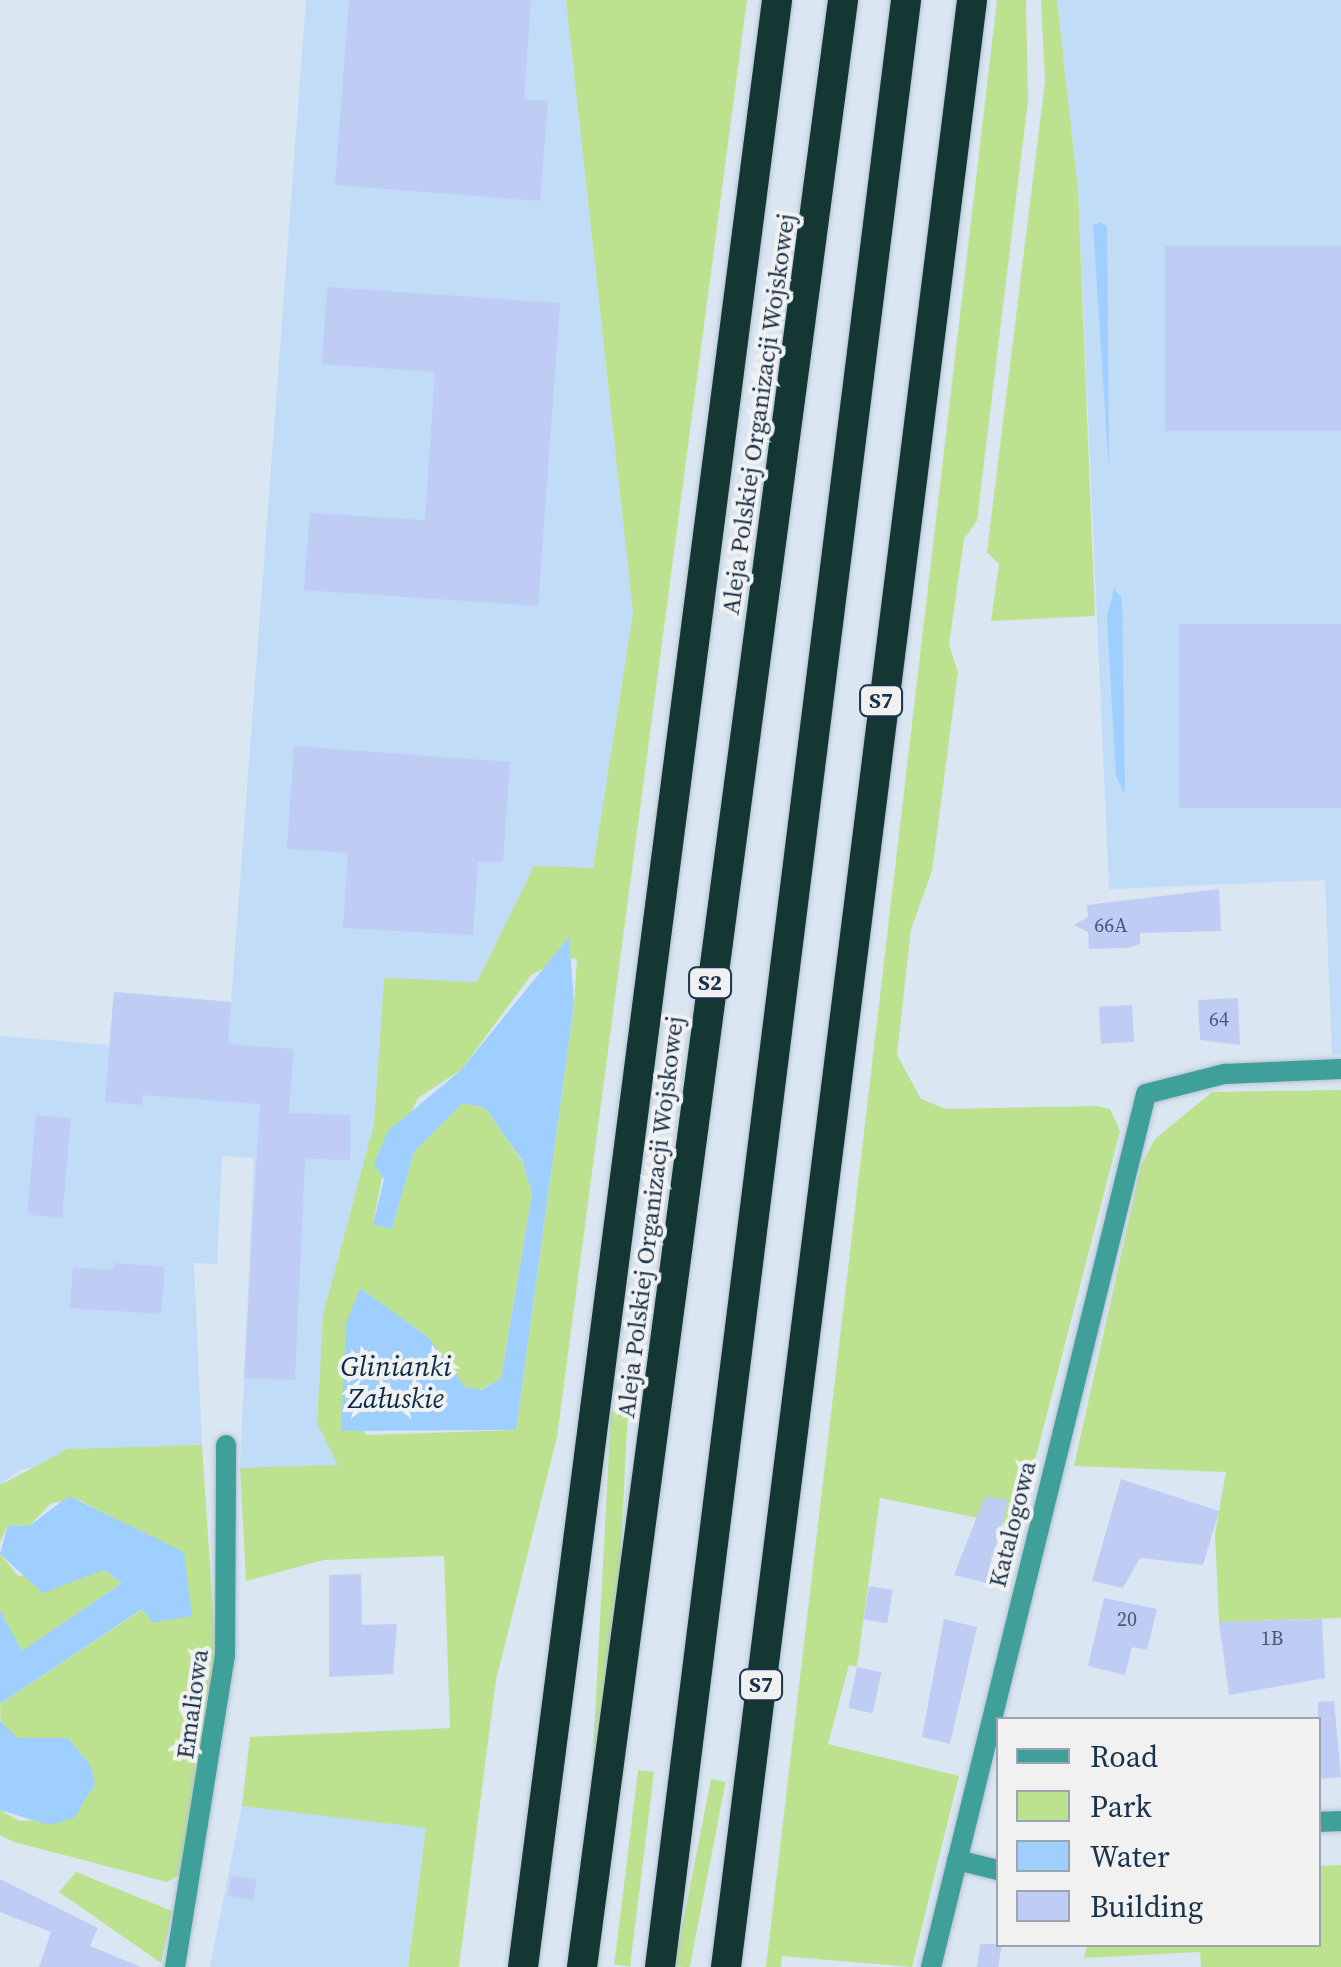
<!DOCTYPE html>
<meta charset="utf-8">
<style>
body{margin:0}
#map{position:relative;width:1341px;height:1967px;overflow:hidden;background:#dae6f2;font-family:"Source Serif 4",serif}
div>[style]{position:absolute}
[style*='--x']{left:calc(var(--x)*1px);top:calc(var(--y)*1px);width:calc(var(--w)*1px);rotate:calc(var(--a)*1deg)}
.built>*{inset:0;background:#c1dcf7}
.green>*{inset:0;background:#bce290;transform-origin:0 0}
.water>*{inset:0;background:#9ecfff}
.building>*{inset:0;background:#bfcdf4;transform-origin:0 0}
.roads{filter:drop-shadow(0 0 2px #b3c2d1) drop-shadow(0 0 2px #b3c2d1)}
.street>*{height:20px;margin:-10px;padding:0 10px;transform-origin:10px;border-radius:10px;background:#3f9f99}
.highway>*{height:30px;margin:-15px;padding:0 15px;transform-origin:15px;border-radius:15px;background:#153734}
span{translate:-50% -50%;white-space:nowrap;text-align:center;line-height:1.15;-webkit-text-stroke:8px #f1f1f1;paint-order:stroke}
.number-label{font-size:20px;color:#425a75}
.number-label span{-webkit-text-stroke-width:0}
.shield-label span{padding:2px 8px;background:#f1f1f1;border:2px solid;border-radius:8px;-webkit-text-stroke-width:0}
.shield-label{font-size:22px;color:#19334b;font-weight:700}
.street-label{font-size:25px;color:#19334b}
.water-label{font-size:28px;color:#072b49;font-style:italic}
.legend{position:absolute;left:996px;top:1717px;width:325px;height:230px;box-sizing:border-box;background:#f1f1f1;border:2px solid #9ba5af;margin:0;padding:12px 18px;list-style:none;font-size:30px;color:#19334b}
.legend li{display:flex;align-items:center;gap:20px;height:50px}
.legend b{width:50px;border:2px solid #9ba5af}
</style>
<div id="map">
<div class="built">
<i style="clip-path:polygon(306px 0,566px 0,633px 613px,593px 869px,507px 929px,477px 982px,384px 979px,374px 1124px,323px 1315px,317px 1423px,339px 1466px,240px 1468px,254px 1158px,222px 1156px,217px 1264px,194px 1263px,202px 1445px,20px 1470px,0 1485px,0 1036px,109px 1045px,114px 992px,231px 1002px)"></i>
<i style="clip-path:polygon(1057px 0,1341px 0,1341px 1054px,1332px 1055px,1325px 880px,1109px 889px,1078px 189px)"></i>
<i style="clip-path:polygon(242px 1806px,426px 1827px,408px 1967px,210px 1967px)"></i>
</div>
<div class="green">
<i style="clip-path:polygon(evenodd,566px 0,747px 0,557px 1437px,496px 1680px,459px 1967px,408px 1967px,426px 1828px,242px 1806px,250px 1737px,450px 1728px,444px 1556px,324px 1560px,246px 1581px,240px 1468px,338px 1465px,317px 1423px,323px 1315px,374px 1124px,384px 978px,477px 982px,534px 866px,593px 868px,633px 613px,566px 0,566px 958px,577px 959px,574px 1004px,516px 1430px,365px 1435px,360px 1289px,428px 1337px,464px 1386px,480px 1390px,501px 1378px,532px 1194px,522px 1161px,485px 1108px,463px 1103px,431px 1129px,414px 1152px,392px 1229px,373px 1224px,384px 1168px,418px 1098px,461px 1070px,531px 975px,566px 958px)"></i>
<i style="clip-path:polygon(997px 0,1026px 0,1028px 100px,977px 521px,964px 539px,949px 645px,958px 672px,932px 871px,911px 929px,897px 1055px,921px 1099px,946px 1109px,1096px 1106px,1110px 1109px,1120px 1131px,1018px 1526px,880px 1498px,857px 1667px,849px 1665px,828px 1744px,959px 1776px,912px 1967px,782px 1956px,781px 1967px,766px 1967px)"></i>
<i style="clip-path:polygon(1041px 0,1057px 0,1078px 189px,1095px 616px,991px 621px,999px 564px,987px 552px,1045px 81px)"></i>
<i style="clip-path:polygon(1341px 1090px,1341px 1618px,1219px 1622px,1215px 1534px,1226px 1472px,1074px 1466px,1141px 1166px,1155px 1139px,1212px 1092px)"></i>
<i style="left:611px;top:1411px;width:17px;height:560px;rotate:3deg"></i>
<i style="clip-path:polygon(202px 1445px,216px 1657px,181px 1874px,167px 1882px,14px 1842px,0 1835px,0 1810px,19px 1821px,74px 1818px,91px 1766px,68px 1738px,18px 1738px,1px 1727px,0 1704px,143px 1609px,172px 1548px,77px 1499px,51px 1503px,29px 1526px,8px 1525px,0 1542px,0 1485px,68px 1449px)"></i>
<i style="clip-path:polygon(0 1554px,18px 1576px,104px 1570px,122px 1583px,21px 1652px,0 1610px)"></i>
<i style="left:654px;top:1772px;width:196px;height:16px;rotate:97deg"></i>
<i style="left:711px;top:1779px;width:15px;height:190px;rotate:11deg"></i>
<i style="clip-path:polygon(1341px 1865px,1341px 1967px,1201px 1967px,1200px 1952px,1084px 1958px,1087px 1945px,1318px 1944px,1319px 1866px)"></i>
<i style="clip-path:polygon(76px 1872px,172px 1911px,161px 1963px,59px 1892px)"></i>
</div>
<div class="water">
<i style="clip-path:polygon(1100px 222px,1107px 227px,1109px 471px,1093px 225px)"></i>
<i style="clip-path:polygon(1114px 589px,1122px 598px,1125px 794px,1116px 777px,1107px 617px)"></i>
<i style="clip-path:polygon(569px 937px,574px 1004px,516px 1430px,341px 1431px,346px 1324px,360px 1288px,428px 1337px,464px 1386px,481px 1390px,501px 1378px,532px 1194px,522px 1160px,485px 1108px,463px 1103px,414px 1152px,392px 1229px,373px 1224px,384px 1180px,374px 1164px,388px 1131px,461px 1070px)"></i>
<i style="clip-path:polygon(69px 1496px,184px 1552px,192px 1616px,153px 1623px,142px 1609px,0 1704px,0 1610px,22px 1651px,122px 1583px,104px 1570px,43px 1593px,0 1554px,8px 1525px,29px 1526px)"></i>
<i style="clip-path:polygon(0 1721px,18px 1738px,68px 1738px,91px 1766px,95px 1784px,74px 1818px,49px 1825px,0 1810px)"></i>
</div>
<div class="building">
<i style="clip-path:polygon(349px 0,531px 0,524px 99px,548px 101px,540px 201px,335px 185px)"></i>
<i style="left:1341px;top:246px;width:185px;height:176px;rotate:90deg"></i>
<i style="clip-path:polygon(327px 287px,560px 303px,538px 606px,304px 590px,310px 513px,425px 520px,435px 372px,322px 364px)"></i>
<i style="left:1341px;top:624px;width:184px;height:162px;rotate:90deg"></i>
<i style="clip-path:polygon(294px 746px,510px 762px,503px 862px,478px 862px,473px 935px,343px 928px,348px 853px,287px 849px)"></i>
<i style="clip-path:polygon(1219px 889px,1221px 931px,1140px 933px,1140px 944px,1127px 948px,1089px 949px,1088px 932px,1074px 925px,1088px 917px,1087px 905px)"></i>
<i style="clip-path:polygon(114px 992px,231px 1002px,228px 1044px,294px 1049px,289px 1113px,350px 1115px,350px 1160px,305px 1159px,295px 1380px,244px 1378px,260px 1104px,142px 1095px,142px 1105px,105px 1102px)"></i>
<i style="clip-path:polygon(1238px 998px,1240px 1045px,1200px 1040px,1198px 1000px)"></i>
<i style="left:1132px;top:1005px;width:37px;height:33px;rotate:87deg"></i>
<i style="left:36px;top:1115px;width:35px;height:100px;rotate:5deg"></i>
<i style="clip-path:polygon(114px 1263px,165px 1267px,161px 1314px,70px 1308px,73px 1267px,114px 1270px)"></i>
<i style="clip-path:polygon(1121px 1479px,1219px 1511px,1203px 1565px,1140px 1558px,1123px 1588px,1092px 1581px)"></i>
<i style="clip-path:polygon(985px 1496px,1008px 1500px,987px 1583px,954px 1575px)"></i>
<i style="clip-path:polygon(361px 1574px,362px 1625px,397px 1624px,393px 1674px,329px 1677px,329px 1575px)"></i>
<i style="left:869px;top:1586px;width:24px;height:34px;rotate:9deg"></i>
<i style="clip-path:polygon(1104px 1598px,1157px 1609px,1147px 1650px,1132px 1647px,1125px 1675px,1088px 1666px)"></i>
<i style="clip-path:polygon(944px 1619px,977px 1627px,950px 1744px,922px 1737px)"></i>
<i style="clip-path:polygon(1322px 1619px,1325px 1678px,1229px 1695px,1219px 1622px)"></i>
<i style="left:857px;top:1667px;width:25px;height:42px;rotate:12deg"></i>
<i style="clip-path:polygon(1334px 1701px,1341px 1777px,1318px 1779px,1318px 1702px)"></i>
<i style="left:232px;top:1875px;width:25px;height:21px;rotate:11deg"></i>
<i style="clip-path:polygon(0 1879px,98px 1928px,90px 1946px,141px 1967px,39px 1967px,51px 1932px,0 1912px)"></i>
<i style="clip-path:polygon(980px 1944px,1002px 1944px,998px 1967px,977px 1967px)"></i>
</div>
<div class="roads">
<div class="street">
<i style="--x:1318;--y:1822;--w:23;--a:-2"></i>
<i style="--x:957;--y:1860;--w:42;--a:13.7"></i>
<i style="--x:175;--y:1967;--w:315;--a:-80.9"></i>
<i style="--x:225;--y:1656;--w:211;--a:-89.7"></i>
<i style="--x:931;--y:1967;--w:899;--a:-76.16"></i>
<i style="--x:1146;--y:1094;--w:81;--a:-14.4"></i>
<i style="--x:1224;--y:1074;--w:117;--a:-2.4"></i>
</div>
<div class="highway">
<i style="--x:523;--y:1967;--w:1983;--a:-82.64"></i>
<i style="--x:582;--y:1967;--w:1984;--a:-82.44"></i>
<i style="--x:660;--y:1967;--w:1982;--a:-82.87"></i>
<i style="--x:726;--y:1967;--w:1982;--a:-82.87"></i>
</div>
</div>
<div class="number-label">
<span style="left:1111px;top:925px">66A</span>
<span style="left:1219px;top:1019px">64</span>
<span style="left:1127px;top:1619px">20</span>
<span style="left:1272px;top:1638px">1B</span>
</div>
<div class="shield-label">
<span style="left:881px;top:701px">S7</span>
<span style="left:710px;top:983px">S2</span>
<span style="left:761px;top:1685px">S7</span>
</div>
<div class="street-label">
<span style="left:758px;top:414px;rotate:-82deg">Aleja Polskiej Organizacji Wojskowej</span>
<span style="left:650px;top:1217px;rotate:-83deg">Aleja Polskiej Organizacji Wojskowej</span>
<span style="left:1012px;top:1524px;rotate:-76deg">Katalogowa</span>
<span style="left:192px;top:1704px;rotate:-82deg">Emaliowa</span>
</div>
<div class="water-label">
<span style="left:396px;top:1382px">Glinianki<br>Załuskie</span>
</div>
<ul class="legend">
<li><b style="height:12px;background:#3f9f99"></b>Road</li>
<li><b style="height:28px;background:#bce290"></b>Park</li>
<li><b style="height:28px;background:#9ecfff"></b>Water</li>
<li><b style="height:28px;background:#bfcdf4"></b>Building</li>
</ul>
</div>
